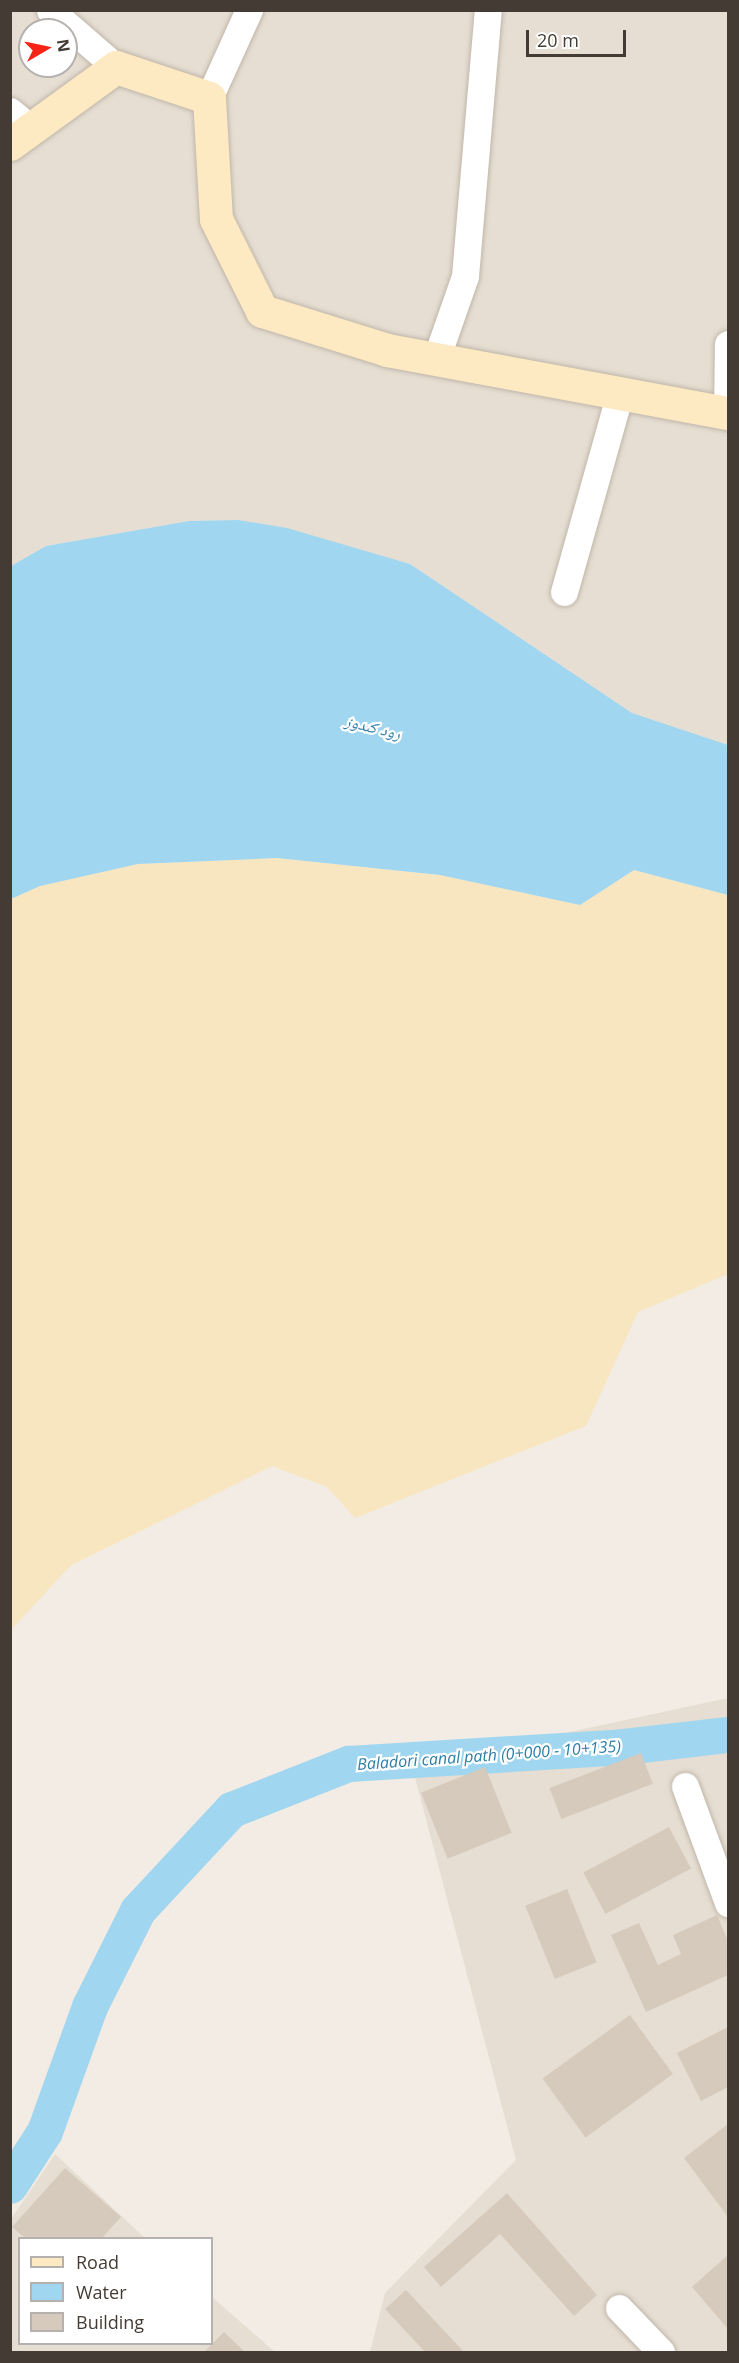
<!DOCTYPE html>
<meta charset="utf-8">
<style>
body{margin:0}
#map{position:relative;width:739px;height:2363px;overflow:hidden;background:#f2ece4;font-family:"Open Sans","Noto Naskh Arabic",sans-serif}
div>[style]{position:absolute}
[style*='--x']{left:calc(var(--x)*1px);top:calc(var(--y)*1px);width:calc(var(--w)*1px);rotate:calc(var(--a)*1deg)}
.residential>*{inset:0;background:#e6ded2}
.sand>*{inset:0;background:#f7e6bf}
.water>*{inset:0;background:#a0d6ef}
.canal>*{height:36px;margin:-18px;padding:0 18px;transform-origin:18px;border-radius:18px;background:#a0d6ef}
.building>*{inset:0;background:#d6cabd;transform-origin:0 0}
.roads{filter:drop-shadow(0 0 2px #c0b6aa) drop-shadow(0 0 2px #c0b6aa)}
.street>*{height:27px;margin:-13.5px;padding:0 13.5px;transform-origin:13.5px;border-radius:13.5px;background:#fff}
.secondary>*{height:33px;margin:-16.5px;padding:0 16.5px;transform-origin:16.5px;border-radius:16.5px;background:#feeac2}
span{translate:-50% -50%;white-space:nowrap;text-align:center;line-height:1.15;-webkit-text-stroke:4.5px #fff;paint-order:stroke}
.water-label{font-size:16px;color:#2e7ea6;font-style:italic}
.frame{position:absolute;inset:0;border:12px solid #443c34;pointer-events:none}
.legend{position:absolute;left:18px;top:2237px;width:195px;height:108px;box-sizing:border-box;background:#fff;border:2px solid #b4b1ae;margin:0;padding:8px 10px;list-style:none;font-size:18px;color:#443c34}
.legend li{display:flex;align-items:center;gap:12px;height:30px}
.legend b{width:30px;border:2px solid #b4b1ae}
.north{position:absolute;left:18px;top:18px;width:60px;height:60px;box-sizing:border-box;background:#fff;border:2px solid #b4b1ae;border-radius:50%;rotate:81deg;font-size:16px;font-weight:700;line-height:24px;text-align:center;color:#443c34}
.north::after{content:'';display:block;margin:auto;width:21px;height:27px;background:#f72316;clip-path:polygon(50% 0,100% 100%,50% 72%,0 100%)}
.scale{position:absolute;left:526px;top:30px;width:100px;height:27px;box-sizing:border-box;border:3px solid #443c34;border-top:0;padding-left:8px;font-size:18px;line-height:21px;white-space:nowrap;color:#443c34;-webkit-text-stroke:4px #fff;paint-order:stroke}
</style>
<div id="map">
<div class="residential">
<i style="clip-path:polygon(evenodd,11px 11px,728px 11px,728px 745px,632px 713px,410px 564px,238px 520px,189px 521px,46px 546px,11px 566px,11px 11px,30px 30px,66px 30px,66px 66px,30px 66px,30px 30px)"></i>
<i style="clip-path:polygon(728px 1698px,728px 2352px,370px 2352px,385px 2293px,516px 2160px,412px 1766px)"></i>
<i style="clip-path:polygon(55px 2154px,145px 2238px,20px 2238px,20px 2344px,212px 2344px,212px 2297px,275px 2352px,11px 2352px,11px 2219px)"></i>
</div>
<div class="sand">
<i style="clip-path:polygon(277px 858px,440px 875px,580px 905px,634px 870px,728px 895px,728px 1274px,638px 1312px,586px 1426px,355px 1518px,327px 1487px,272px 1466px,70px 1566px,11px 1630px,11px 899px,40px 886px,138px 864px)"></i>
</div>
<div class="water">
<i style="clip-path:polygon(238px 520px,287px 528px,410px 564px,632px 713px,728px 745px,728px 895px,634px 870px,580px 905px,440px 875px,277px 858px,138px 864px,40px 886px,11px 899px,11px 566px,46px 546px,189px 521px)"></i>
</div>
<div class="canal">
<i style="--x:10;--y:2186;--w:64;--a:-57.1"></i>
<i style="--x:45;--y:2132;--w:133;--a:-70.2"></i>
<i style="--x:90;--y:2007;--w:107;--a:-63.4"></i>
<i style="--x:138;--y:1911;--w:138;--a:-47.1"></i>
<i style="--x:232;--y:1810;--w:126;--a:-21.5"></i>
<i style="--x:349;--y:1764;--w:276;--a:-3.5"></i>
<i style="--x:624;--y:1747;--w:105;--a:-6.6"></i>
</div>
<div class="building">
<i style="left:641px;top:1753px;width:33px;height:98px;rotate:69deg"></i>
<i style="left:485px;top:1767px;width:71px;height:69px;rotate:68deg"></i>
<i style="left:669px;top:1827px;width:47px;height:97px;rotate:62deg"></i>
<i style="left:567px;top:1889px;width:79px;height:45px;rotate:68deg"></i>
<i style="clip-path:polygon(717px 1915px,728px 1941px,728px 1975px,646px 2012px,611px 1935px,639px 1923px,658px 1965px,681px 1954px,673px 1935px)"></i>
<i style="left:630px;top:2015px;width:73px;height:108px;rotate:54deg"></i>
<i style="clip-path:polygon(728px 2027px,728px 2087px,701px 2101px,677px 2053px)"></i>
<i style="clip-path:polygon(728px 2124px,728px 2217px,684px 2158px)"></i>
<i style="clip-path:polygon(65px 2168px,121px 2217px,102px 2238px,25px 2238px,12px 2227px)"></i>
<i style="clip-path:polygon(507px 2193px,597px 2295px,574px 2316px,500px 2234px,441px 2287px,424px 2267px)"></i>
<i style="clip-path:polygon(728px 2255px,728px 2329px,692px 2287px)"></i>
<i style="clip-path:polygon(406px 2290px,464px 2352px,425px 2352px,385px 2309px)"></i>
<i style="clip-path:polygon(224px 2332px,245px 2352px,204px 2352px)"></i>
</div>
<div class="roads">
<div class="street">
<i style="--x:50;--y:10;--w:87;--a:40.8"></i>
<i style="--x:209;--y:98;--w:97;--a:-65.6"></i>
<i style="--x:10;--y:111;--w:26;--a:40"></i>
<i style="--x:436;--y:359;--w:88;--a:-70.7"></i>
<i style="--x:465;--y:276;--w:267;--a:-85.1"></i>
<i style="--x:727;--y:413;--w:69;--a:-89.2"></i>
<i style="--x:564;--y:592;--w:207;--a:-74.3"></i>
<i style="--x:685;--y:1786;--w:125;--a:69.8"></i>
<i style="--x:619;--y:2308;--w:61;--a:46.3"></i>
</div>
<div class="secondary">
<i style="--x:10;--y:144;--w:131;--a:-36"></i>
<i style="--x:116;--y:67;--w:98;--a:18.4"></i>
<i style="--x:209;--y:98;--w:121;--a:86.7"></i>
<i style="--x:216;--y:219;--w:103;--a:63.4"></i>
<i style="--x:262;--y:311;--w:131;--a:17.3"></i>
<i style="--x:387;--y:350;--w:347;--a:10.5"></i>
</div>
</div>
<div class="water-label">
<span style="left:373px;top:727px;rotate:14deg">رود کندوز</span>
<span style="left:489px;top:1755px;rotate:-4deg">Baladori canal path (0+000 - 10+135)</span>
</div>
<div class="frame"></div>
<ul class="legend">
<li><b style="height:8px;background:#feeac2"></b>Road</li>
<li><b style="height:16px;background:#a0d6ef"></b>Water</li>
<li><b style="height:16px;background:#d6cabd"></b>Building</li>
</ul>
<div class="north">N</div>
<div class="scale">20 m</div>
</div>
